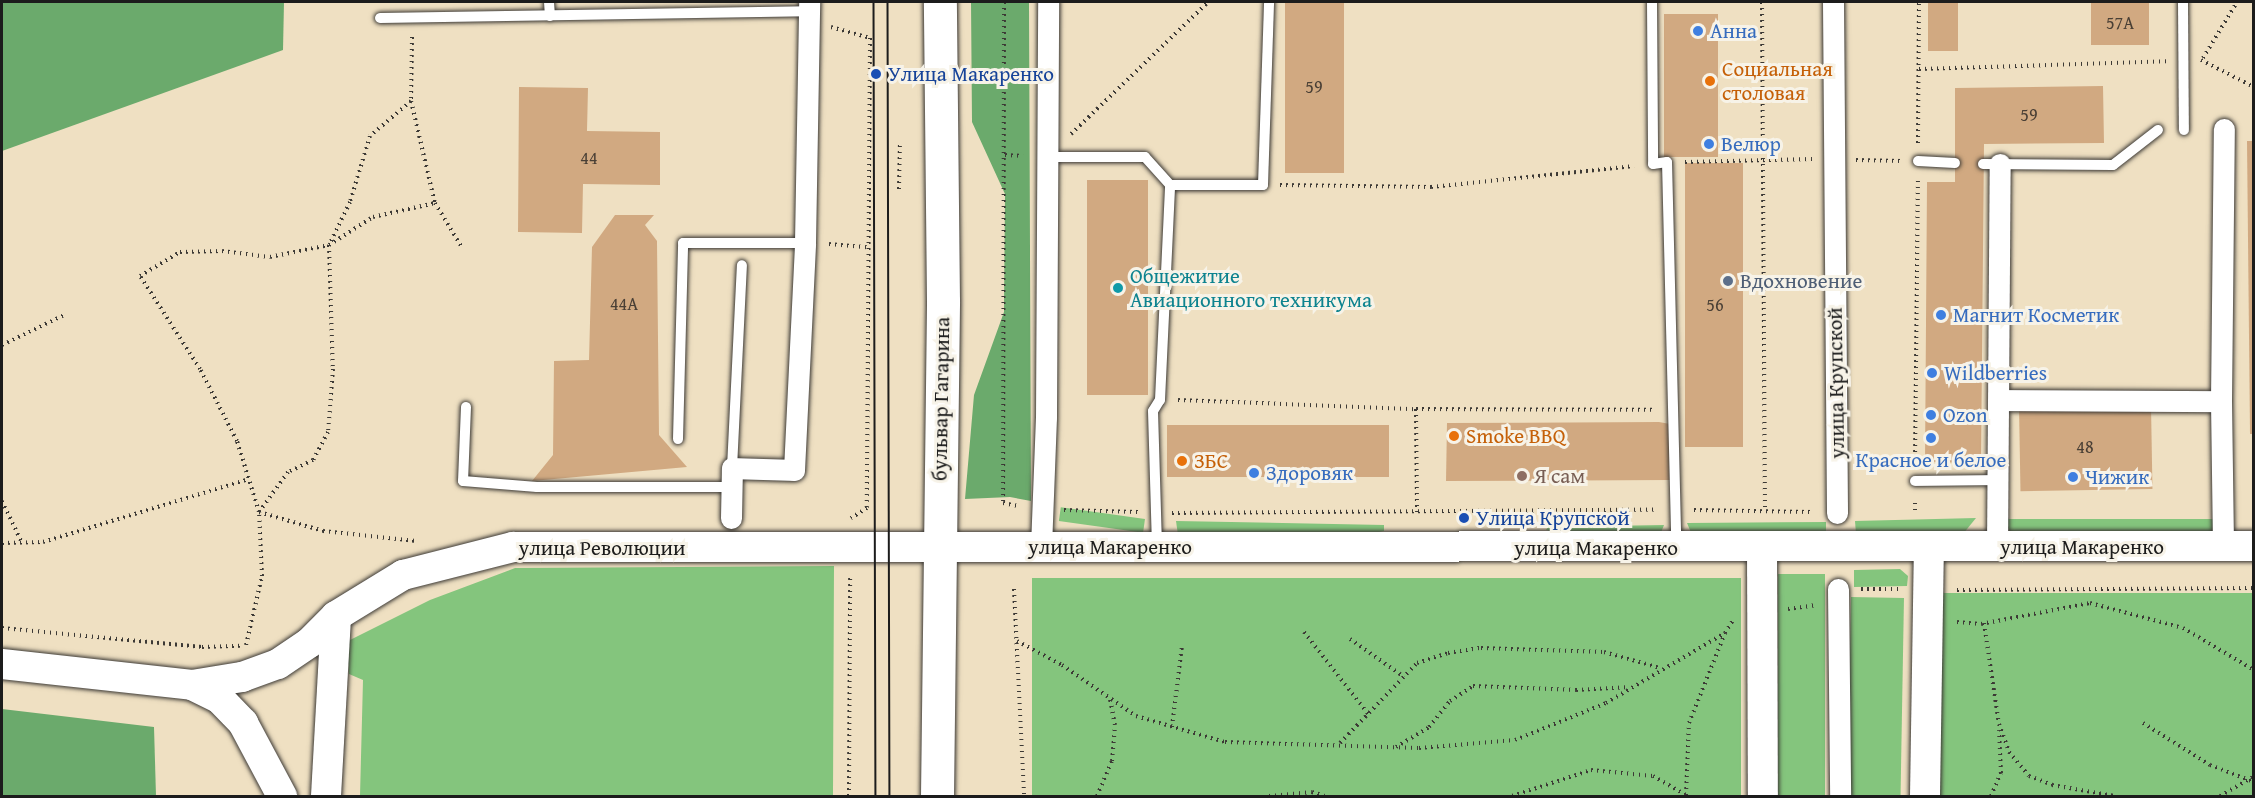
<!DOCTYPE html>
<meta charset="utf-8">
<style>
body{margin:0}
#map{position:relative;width:2255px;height:798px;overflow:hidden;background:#efe0c2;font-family:"Gentium Book Plus",serif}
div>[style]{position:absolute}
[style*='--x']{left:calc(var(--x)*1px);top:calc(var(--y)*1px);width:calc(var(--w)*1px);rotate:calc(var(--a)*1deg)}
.green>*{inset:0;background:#84c57d;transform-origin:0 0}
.forest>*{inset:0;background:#6baa6c}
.building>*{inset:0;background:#d1a981;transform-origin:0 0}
.path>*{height:4px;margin-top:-2px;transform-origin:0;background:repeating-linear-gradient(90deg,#3c3935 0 1.5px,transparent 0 6px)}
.roads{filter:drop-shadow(0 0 2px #3c3935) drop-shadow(0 0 2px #3c3935)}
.lane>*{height:10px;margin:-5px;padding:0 5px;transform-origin:5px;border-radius:5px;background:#fff}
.street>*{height:21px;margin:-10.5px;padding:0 10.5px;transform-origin:10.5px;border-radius:10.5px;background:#fff}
.secondary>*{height:30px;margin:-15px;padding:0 15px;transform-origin:15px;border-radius:15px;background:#fff}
.primary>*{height:33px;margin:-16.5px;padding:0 16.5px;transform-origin:16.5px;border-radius:16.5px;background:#fff}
.tram>*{height:1.5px;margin:-0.75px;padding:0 0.75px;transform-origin:0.75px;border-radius:0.75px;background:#1c1c1c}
.dots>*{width:16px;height:16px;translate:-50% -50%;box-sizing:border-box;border:3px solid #f7f3e8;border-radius:50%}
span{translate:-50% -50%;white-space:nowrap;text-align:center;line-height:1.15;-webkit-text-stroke:6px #f7f3e8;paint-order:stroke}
.number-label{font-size:18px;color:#493f35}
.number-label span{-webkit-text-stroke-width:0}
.shop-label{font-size:21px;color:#366cbe}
.left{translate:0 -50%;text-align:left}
.food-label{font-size:21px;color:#c56008}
.transit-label{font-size:21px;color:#164399}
.culture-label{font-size:21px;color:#0d838f}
.service-label{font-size:21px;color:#4e5e75}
.street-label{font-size:21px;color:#1c1c1c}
.education-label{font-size:21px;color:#785e54}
.frame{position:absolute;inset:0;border:3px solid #1c1c1c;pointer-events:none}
</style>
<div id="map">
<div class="green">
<i style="clip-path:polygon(1976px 518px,1963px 534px,1856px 534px,1855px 521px)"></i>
<i style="left:1145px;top:519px;width:14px;height:85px;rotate:98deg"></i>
<i style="clip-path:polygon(2004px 519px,2214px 519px,2215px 530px,2210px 535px,2010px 532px)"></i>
<i style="clip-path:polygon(1176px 521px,1384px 525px,1384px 531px,1325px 543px,1178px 535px)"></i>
<i style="clip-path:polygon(1826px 522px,1826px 537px,1692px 535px,1687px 523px)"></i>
<i style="clip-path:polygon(1664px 525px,1660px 535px,1602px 541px,1546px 530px,1548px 527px)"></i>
<i style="clip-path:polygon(834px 566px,833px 796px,360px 796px,363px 680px,349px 674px,346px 642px,430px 600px,515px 568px)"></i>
<i style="clip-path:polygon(1900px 569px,1908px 576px,1907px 586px,1854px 587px,1854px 570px)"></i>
<i style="left:1825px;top:574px;width:222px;height:47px;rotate:90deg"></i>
<i style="left:1032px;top:578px;width:709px;height:218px"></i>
<i style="left:2253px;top:593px;width:203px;height:317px;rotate:90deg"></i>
<i style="left:1851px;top:597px;width:53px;height:199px;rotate:1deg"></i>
</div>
<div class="forest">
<i style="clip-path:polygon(2px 2px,284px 2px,283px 50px,2px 151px)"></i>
<i style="clip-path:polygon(971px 2px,1029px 2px,1031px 501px,1010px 497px,965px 499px,974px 395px,1004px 312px,1005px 194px,972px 122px)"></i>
<i style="clip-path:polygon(2px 709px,154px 727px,156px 796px,2px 796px)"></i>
</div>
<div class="building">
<i style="left:1285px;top:2px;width:59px;height:171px"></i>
<i style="left:1928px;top:2px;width:30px;height:49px"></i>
<i style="left:2091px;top:2px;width:58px;height:43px"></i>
<i style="left:1718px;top:14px;width:143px;height:54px;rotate:90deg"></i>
<i style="clip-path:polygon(2103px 86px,2104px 143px,1984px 144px,1981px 463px,1925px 462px,1927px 182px,1955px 182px,1955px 88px)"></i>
<i style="clip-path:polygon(519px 87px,588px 88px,587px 131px,660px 132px,660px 185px,583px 184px,582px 233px,518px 232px)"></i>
<i style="clip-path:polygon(2247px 141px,2254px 141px,2254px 434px,2250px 434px)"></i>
<i style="left:1685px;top:163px;width:58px;height:284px"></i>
<i style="left:1087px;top:180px;width:61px;height:215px"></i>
<i style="clip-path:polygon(615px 215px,654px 215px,645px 225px,657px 241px,659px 435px,687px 467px,532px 481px,553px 455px,554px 361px,589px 360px,592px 247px)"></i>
<i style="left:2151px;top:405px;width:84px;height:132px;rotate:89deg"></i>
<i style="clip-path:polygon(1659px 422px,1670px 424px,1670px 480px,1446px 481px,1447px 423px)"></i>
<i style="left:1167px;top:425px;width:222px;height:52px"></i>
</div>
<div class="path">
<i style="--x:1004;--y:2;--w:501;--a:90.11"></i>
<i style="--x:1003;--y:503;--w:15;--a:11"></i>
<i style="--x:1762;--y:2;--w:509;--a:89.66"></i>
<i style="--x:831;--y:27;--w:41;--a:15.8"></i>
<i style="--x:870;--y:38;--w:470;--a:90.4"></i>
<i style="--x:867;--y:508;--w:19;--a:148"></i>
<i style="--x:412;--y:37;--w:64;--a:90.9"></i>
<i style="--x:411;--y:101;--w:105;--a:76.8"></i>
<i style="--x:435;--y:203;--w:50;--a:58.8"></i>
<i style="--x:2203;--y:58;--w:66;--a:-58.7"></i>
<i style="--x:2201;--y:60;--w:59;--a:27"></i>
<i style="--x:1919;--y:69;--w:248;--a:-1.8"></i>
<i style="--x:411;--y:101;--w:54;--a:139.5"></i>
<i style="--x:370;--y:136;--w:69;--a:106.9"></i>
<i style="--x:350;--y:202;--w:48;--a:116"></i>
<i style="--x:329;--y:245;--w:124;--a:88.2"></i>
<i style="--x:333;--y:369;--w:63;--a:94.5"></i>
<i style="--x:328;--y:432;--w:32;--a:118"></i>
<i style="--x:313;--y:460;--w:28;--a:154"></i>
<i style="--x:288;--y:472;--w:49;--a:125.9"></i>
<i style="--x:259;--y:512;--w:67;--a:16.5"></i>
<i style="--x:323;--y:531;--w:94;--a:6.1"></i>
<i style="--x:1071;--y:134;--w:190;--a:-43.9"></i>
<i style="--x:1918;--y:143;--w:141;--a:-89.6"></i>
<i style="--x:1005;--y:155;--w:18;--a:3"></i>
<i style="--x:1856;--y:160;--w:46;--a:1.2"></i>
<i style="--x:1685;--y:162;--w:127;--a:-1.4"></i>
<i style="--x:1280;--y:185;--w:151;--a:0.8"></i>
<i style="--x:1431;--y:187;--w:204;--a:-5.9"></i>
<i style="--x:899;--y:189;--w:46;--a:-88.8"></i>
<i style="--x:829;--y:244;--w:38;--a:5"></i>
<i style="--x:2;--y:345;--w:69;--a:-25.8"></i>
<i style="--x:1178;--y:400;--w:238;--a:2.2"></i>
<i style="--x:1416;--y:409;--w:238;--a:0.2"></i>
<i style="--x:1416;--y:409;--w:103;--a:89.4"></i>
<i style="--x:1915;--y:464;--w:286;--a:-89.4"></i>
<i style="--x:2;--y:501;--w:47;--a:64.5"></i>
<i style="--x:1064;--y:510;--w:74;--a:1.5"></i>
<i style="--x:1694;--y:510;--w:119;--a:1"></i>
<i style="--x:1915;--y:510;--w:11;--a:-90"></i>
<i style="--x:1172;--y:513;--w:485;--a:-0.4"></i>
<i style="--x:2;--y:543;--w:41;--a:-1.4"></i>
<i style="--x:43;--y:542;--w:215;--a:-17"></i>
<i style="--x:1014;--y:589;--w:207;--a:87.2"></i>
<i style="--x:1861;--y:589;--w:41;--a:0"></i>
<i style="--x:1957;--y:590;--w:297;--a:-0.4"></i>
<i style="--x:1788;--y:609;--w:29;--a:-8"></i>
<i style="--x:1957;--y:622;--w:24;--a:5"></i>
<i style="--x:1981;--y:624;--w:111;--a:-10.9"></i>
<i style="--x:2090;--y:603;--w:96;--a:15"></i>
<i style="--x:2183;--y:628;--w:82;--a:30.6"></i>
<i style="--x:1984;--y:623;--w:102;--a:81.6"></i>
<i style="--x:1999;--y:724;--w:30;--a:70"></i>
<i style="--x:2009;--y:752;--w:31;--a:50"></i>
<i style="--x:2029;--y:776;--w:25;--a:21"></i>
<i style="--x:2052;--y:785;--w:64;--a:9.9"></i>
<i style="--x:2;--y:628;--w:201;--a:5.4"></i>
<i style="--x:202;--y:647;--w:38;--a:-2"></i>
<i style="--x:1304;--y:632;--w:105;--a:51.9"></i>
<i style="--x:1350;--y:639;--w:66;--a:35.1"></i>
<i style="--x:1017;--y:641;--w:51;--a:28.1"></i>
<i style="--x:1062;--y:665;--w:90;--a:34.6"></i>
<i style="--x:1136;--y:716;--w:93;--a:16.3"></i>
<i style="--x:1225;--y:742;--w:194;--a:1.8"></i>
<i style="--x:1419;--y:748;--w:96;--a:-4.8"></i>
<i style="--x:1515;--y:740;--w:98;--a:-22.1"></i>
<i style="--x:1606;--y:703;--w:138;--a:-30.5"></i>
<i style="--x:1725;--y:633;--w:15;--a:-58"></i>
<i style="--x:246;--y:645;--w:71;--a:-76.9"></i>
<i style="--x:262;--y:576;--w:64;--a:-92.7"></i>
<i style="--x:259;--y:512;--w:74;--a:-107.2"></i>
<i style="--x:237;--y:441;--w:81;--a:-117.2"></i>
<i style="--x:200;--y:369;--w:111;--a:-122.8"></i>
<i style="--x:140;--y:276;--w:47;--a:-31"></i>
<i style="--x:180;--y:252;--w:42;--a:-1.4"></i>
<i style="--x:222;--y:251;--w:48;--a:7.1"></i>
<i style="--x:270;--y:257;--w:60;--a:-11.5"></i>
<i style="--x:329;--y:245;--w:52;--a:-32.5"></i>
<i style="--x:373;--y:217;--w:64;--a:-12.7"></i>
<i style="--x:2143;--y:723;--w:79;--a:32.1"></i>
<i style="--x:2210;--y:765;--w:47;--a:21.1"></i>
<i style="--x:1172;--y:727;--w:82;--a:-83"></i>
<i style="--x:1340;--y:743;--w:111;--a:-46.1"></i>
<i style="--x:1417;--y:663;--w:33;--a:-18"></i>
<i style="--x:1448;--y:653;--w:33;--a:-9"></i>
<i style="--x:1481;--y:648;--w:123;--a:1.9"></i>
<i style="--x:1604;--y:652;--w:58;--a:15.9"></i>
<i style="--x:1396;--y:747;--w:39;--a:-31"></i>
<i style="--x:1429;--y:727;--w:33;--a:-51"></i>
<i style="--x:1450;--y:701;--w:27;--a:-33"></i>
<i style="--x:1473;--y:686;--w:103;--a:2.2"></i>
<i style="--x:1576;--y:690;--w:54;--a:-3.2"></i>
<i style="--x:1686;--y:795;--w:72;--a:-87.6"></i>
<i style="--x:1689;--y:723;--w:97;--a:-68.2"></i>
<i style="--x:849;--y:796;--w:221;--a:-89.7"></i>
<i style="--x:1097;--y:796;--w:38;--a:-67"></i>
<i style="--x:1112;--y:761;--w:36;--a:-85"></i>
<i style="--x:1115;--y:725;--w:26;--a:-101"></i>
<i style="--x:1269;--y:796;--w:43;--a:-5.3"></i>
<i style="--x:1312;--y:792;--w:13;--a:18"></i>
<i style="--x:1512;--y:796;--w:83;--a:-18.2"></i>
<i style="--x:1591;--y:770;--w:62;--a:5.5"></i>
<i style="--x:1653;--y:776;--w:39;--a:30"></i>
<i style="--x:1991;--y:796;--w:25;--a:-67"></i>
<i style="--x:2001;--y:773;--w:43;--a:-92.7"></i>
<i style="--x:2220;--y:796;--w:39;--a:-30"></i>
</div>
<div class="roads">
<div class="lane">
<i style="--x:549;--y:2;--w:14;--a:86"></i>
<i style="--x:1652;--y:2;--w:162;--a:89.6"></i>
<i style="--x:1653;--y:164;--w:14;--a:-8"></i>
<i style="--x:1667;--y:162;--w:381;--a:88.6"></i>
<i style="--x:2183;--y:2;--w:128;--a:89.6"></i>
<i style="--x:380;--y:18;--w:427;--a:-0.9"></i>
<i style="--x:1048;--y:157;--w:97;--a:0"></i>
<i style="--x:1145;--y:157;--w:38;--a:48"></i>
<i style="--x:1918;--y:161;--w:37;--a:3"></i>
<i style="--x:1983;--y:164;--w:130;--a:0.4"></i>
<i style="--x:2113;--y:165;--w:57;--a:-37.9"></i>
<i style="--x:466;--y:407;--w:74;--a:92.3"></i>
<i style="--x:463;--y:481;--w:74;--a:4.6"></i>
<i style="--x:537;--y:487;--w:194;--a:0"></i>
<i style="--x:678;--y:439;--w:196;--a:-88.5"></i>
<i style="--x:683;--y:243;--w:122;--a:0"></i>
<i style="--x:732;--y:468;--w:203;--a:-87.2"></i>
<i style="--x:1915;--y:481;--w:82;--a:-0.7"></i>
<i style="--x:1157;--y:546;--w:135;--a:-91.7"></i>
<i style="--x:1153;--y:411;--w:13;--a:-58"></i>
<i style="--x:1160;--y:400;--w:215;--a:-87.3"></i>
<i style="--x:1170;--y:185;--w:93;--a:0"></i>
<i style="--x:1263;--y:185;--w:183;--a:-88.1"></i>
</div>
<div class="street">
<i style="--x:1833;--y:2;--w:511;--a:89.55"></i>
<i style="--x:1998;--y:400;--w:223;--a:0.3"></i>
<i style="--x:2221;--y:401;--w:146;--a:89.2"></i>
<i style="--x:2221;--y:401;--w:272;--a:-89.4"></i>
<i style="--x:731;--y:518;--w:50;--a:-88.9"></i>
<i style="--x:732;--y:468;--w:62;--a:1.8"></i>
<i style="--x:794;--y:470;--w:227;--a:-87.2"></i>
<i style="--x:805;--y:243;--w:241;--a:-89"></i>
<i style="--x:1041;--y:547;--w:130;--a:-87.8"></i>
<i style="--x:1046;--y:417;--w:415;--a:-89.7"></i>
<i style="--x:1997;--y:548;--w:384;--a:-89.6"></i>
<i style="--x:1838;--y:589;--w:207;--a:89.4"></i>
</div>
<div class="secondary">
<i style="--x:1762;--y:549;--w:247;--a:89.8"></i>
<i style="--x:2;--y:664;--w:191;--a:6.3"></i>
<i style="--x:192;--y:685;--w:51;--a:-9.1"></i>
<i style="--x:242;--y:677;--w:38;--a:-20"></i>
<i style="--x:278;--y:664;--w:37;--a:-34"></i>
<i style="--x:309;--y:643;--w:38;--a:-45"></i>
<i style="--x:336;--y:616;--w:79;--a:-31.5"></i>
<i style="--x:403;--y:575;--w:114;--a:-14.3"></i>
<i style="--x:513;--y:547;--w:1741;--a:-0.03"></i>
<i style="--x:192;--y:685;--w:30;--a:26"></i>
<i style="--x:219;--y:698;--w:35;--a:46"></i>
<i style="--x:243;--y:723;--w:83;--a:61.9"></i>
<i style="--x:326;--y:796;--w:180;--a:-86.8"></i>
<i style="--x:1925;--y:796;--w:249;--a:-89.1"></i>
</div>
<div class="primary">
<i style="--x:937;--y:796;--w:495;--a:-89.3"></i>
<i style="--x:943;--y:301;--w:299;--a:-90.6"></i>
</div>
</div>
<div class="tram">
<i style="--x:874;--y:2;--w:794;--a:89.86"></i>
<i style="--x:888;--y:2;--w:794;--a:89.86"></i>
</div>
<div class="dots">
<i style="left:1698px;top:31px;background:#3f7fe0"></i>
<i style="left:876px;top:74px;background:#1a4fb4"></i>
<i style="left:1710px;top:81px;background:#e8710a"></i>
<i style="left:1709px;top:144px;background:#3f7fe0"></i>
<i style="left:1728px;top:281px;background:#5c6f8a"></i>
<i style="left:1118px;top:288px;background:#0f9aa8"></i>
<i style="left:1941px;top:315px;background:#3f7fe0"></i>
<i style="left:1932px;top:373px;background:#3f7fe0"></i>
<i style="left:1931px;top:415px;background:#3f7fe0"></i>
<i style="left:1454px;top:436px;background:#e8710a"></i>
<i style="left:1931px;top:438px;background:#3f7fe0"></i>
<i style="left:1182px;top:461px;background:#e8710a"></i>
<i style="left:1254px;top:473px;background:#3f7fe0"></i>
<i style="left:1522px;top:476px;background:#8d6e63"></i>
<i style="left:2073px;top:477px;background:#3f7fe0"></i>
<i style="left:1464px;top:518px;background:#1a4fb4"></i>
</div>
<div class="number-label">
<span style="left:2120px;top:23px">57А</span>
<span style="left:1314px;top:87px">59</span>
<span style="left:2029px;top:115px">59</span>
<span style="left:589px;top:158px">44</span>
<span style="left:624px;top:304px">44А</span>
<span style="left:1715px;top:305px">56</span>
<span style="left:2085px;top:447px">48</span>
</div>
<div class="shop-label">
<span class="left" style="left:1710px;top:31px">Анна</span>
<span class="left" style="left:1721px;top:144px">Велюр</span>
<span class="left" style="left:1953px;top:315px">Магнит Косметик</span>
<span class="left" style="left:1944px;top:373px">Wildberries</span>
<span class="left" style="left:1943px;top:415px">Ozon</span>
<span style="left:1931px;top:460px">Красное и белое</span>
<span class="left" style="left:1266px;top:473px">Здоровяк</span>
<span class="left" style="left:2085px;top:477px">Чижик</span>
</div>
<div class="food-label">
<span class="left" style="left:1722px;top:81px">Социальная<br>столовая</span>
<span class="left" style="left:1466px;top:436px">Smoke BBQ</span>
<span class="left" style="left:1194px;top:461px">ЗБС</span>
</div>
<div class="transit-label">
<span class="left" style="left:888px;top:74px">Улица Макаренко</span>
<span class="left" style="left:1476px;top:518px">Улица Крупской</span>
</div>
<div class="culture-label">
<span class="left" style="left:1130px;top:288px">Общежитие<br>Авиационного техникума</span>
</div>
<div class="service-label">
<span class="left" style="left:1740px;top:281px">Вдохновение</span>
</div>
<div class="street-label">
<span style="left:1836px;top:383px;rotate:-91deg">улица Крупской</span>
<span style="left:941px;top:399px;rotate:-89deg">бульвар Гагарина</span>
<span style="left:1110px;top:547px">улица Макаренко</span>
<span style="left:2082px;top:547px">улица Макаренко</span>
<span style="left:602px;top:548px">улица Революции</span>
<span style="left:1596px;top:548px">улица Макаренко</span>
</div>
<div class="education-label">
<span class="left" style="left:1534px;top:476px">Я сам</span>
</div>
<div class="frame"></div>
</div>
